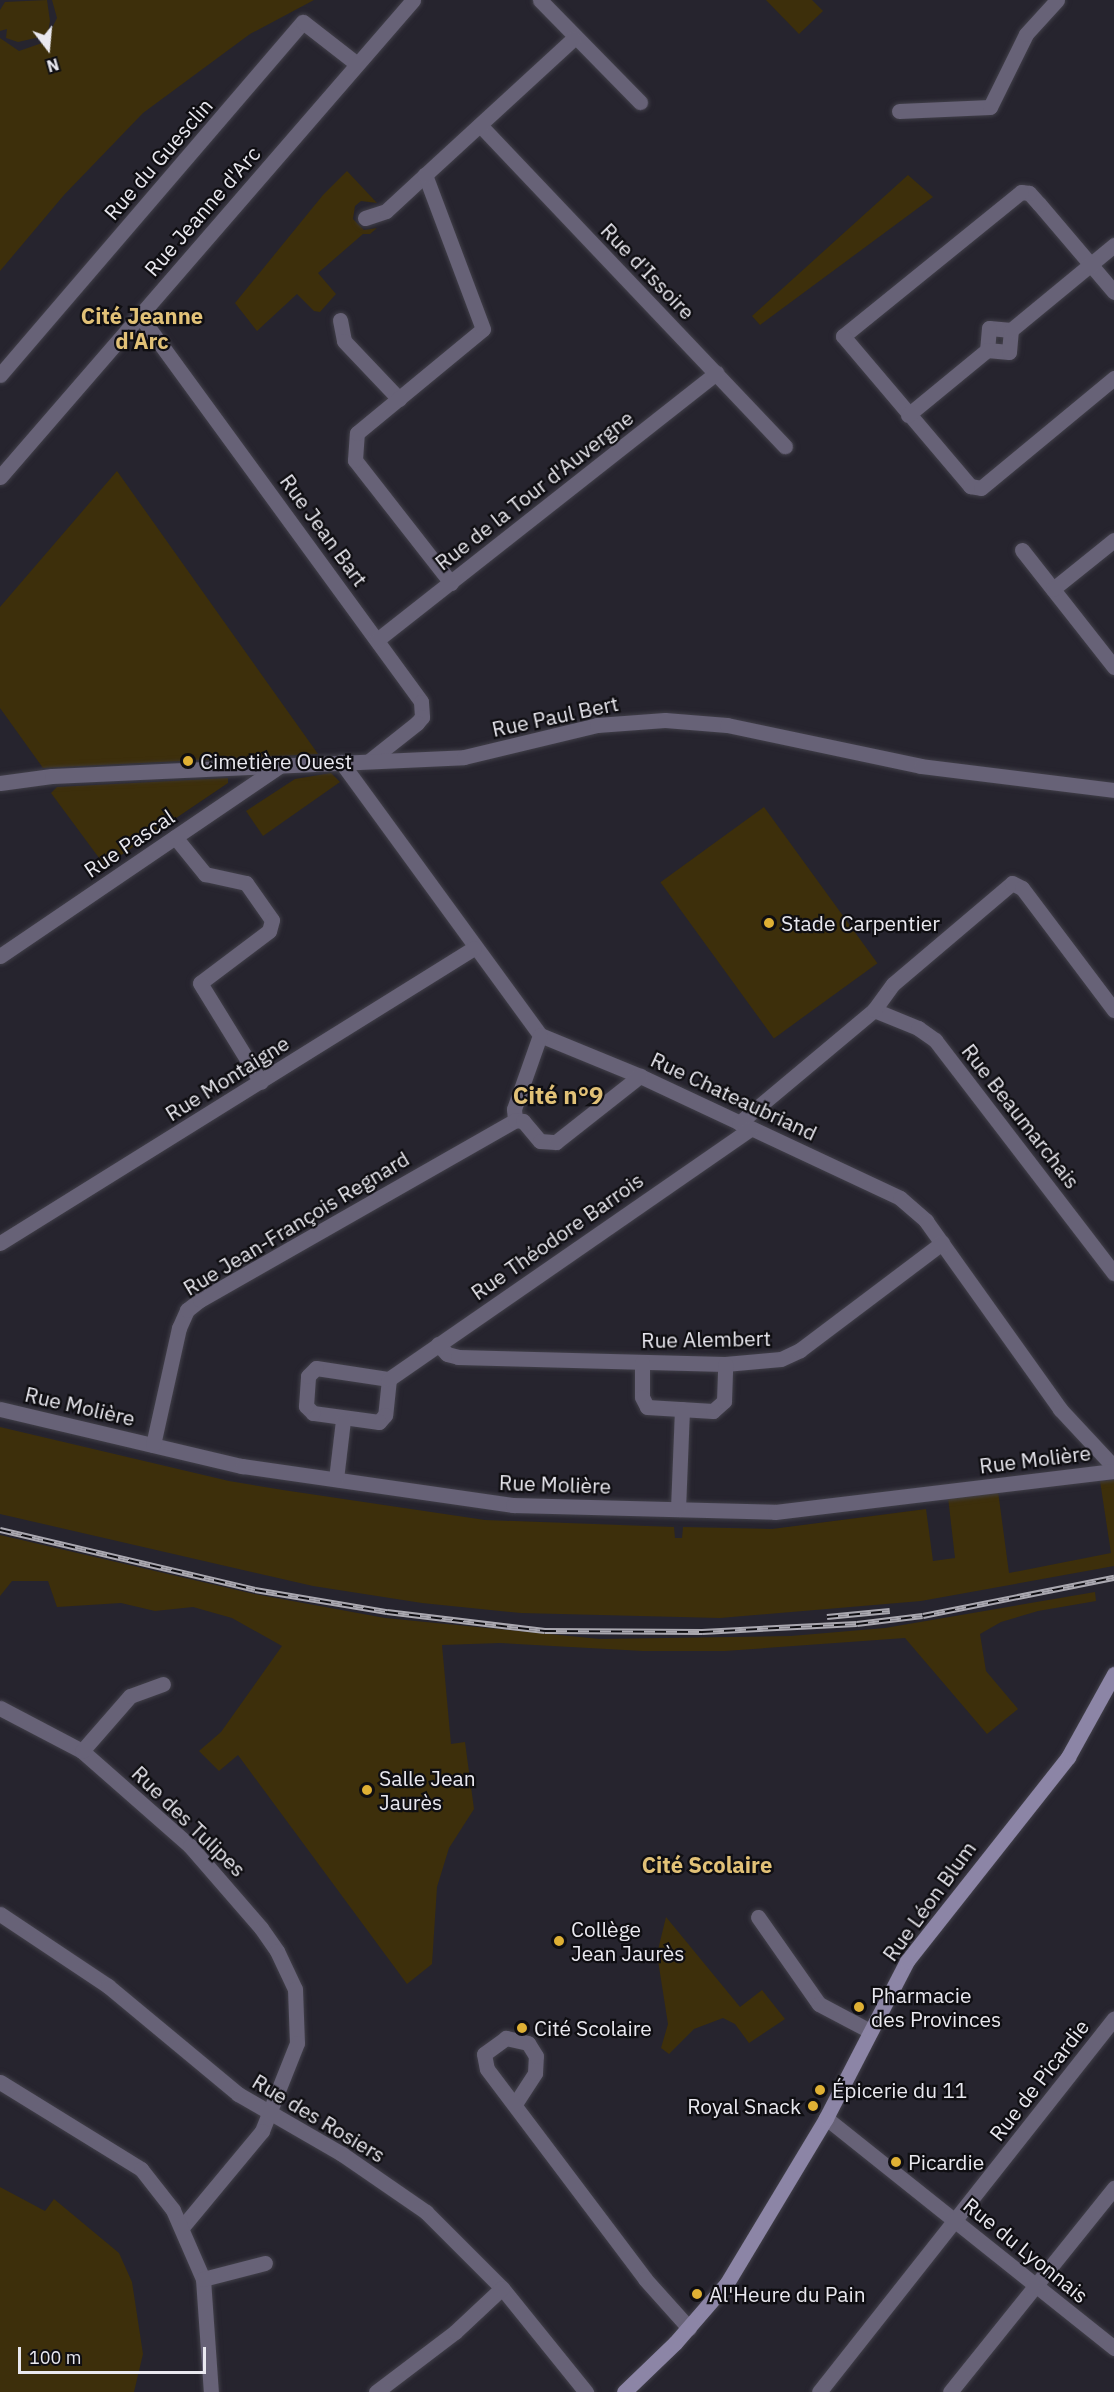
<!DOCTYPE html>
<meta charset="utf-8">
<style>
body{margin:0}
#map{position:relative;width:1114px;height:2392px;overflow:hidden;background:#26242e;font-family:"IBM Plex Sans",sans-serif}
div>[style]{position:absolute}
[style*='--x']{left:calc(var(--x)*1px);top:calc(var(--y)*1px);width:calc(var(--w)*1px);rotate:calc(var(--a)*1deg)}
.green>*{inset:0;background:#3d2f0b;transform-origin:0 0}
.roads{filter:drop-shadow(0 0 2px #413f49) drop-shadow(0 0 2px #413f49)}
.street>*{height:15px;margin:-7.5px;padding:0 7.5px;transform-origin:7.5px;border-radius:7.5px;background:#676277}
.secondary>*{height:15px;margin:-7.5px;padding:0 7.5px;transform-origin:7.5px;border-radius:7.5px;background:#8c85a6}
.rail>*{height:6px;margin-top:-3px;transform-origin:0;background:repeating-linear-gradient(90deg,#0f0e12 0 11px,#aaa8b0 0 22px);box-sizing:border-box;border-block:2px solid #aaa8b0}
.dots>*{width:16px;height:16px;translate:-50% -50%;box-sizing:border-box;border:3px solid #0f0e12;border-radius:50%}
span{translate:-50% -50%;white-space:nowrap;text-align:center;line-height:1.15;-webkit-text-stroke:4.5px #0f0e12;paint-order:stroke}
.street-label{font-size:21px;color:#e9e8ef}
.poi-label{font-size:21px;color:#e9e8ef}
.left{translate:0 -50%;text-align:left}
.right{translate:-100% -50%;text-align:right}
.neighbourhood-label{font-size:22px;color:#e1c177;font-weight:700}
.quarter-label{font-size:24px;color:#e1c177;font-weight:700}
.north{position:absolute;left:18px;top:18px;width:60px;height:60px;-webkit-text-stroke:4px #0f0e12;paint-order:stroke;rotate:164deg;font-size:16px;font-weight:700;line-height:24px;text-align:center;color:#e9e8ef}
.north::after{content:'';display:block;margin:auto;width:21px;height:27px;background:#e9e8ef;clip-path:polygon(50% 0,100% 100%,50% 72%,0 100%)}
.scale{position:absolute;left:18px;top:2347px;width:188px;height:27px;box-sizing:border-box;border:3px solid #e9e8ef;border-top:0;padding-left:8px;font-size:18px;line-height:21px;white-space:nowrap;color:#e9e8ef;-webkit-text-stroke:4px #0f0e12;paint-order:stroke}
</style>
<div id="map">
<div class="green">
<i style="clip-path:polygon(47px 0,50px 21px,48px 32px,40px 37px,18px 42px,6px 38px,7px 29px,0 31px,0 10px,5px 2px)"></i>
<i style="clip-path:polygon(52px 0,314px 0,250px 34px,143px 113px,64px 195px,0 271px,0 38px,19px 51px,45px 42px,57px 18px)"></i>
<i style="clip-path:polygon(766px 0,812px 0,823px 11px,799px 34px)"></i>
<i style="clip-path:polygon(347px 171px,377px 203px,361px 201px,355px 206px,353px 219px,364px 230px,377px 228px,370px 234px,363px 234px,318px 273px,336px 294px,320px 312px,314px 311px,297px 294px,257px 331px,235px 303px,323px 195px)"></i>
<i style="clip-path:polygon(908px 175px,933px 197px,760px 325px,752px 316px)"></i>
<i style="clip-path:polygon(117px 471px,318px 754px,43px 768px,0 708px,0 607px)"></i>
<i style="clip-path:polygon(331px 773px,340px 782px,263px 836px,246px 811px,295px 779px)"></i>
<i style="clip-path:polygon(228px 778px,228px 783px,105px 866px,51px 793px,57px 787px)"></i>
<i style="left:764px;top:807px;width:193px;height:128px;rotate:54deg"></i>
<i style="clip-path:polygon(0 1427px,229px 1481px,283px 1490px,485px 1520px,674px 1527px,675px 1538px,682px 1538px,683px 1527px,772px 1529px,926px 1509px,933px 1561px,955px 1558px,948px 1497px,998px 1491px,1009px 1573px,1111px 1553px,1100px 1481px,1114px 1480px,1114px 1566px,921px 1601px,720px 1618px,521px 1613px,422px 1603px,313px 1586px,0 1514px)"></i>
<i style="clip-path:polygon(0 1535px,254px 1594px,385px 1618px,600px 1639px,791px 1636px,885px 1628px,1095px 1592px,1096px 1601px,1038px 1611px,1001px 1622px,980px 1634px,986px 1671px,1018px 1709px,987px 1734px,905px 1638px,725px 1651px,643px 1651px,500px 1643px,442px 1645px,451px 1744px,465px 1742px,474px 1809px,449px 1848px,437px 1887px,432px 1964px,407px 1984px,238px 1755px,219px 1771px,199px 1751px,221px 1732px,282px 1646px,232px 1618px,193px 1607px,155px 1611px,121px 1603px,57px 1607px,48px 1581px,12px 1581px,0 1596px)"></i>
<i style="clip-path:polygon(666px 1917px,740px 2007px,762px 1990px,785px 2019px,749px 2043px,735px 2024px,723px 2018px,694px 2029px,669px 2054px,661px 2048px,668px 2024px,657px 1954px)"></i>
<i style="clip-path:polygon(0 2187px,45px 2211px,54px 2199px,119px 2253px,132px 2282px,143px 2354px,134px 2392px,0 2392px)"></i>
</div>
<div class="roads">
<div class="street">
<i style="--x:540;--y:0;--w:143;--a:45.6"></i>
<i style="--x:899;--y:111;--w:91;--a:-2.5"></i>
<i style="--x:990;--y:107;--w:81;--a:-63.7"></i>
<i style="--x:1026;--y:34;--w:46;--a:-47.6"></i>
<i style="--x:480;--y:125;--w:443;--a:46.5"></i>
<i style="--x:365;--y:218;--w:22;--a:-18"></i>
<i style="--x:386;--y:211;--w:53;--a:-42.7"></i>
<i style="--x:1114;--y:292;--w:116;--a:-130.4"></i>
<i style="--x:1039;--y:204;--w:15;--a:-132"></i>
<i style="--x:1029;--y:193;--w:8;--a:-173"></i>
<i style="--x:1021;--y:192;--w:229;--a:141"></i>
<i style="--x:843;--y:336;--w:197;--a:49.7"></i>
<i style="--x:970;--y:486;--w:11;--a:10"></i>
<i style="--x:981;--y:488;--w:173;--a:-39.6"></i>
<i style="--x:140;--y:316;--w:477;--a:53.9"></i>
<i style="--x:421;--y:702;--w:15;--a:86"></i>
<i style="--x:422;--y:717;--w:8;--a:130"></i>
<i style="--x:417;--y:723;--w:61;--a:141.6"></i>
<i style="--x:340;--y:320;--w:21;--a:79"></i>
<i style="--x:344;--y:341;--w:80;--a:46.5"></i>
<i style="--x:1011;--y:330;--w:22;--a:-175"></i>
<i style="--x:989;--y:328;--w:22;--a:95"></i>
<i style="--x:987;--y:350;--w:22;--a:5"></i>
<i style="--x:1009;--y:352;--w:22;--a:-85"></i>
<i style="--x:1011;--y:330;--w:134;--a:-39.5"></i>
<i style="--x:0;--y:375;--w:465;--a:-49.4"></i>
<i style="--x:303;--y:22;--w:68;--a:37.9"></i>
<i style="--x:908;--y:415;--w:102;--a:-39.4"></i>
<i style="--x:0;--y:477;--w:631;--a:-49.11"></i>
<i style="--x:1022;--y:550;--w:149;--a:51.8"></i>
<i style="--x:451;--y:583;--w:156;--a:-128"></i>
<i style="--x:355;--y:460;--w:27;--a:-86"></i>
<i style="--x:357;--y:433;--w:163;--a:-39.5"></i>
<i style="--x:483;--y:329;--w:165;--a:-110.6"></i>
<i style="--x:425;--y:175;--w:202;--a:-42.6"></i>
<i style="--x:1053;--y:589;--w:78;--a:-38.8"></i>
<i style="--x:377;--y:640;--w:432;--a:-38.2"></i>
<i style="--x:341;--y:762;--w:338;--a:53.9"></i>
<i style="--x:540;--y:1035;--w:108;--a:22.3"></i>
<i style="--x:640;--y:1076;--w:287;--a:25.1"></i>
<i style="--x:900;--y:1198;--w:35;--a:41"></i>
<i style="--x:926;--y:1221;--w:231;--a:54.5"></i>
<i style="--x:1060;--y:1409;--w:79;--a:47"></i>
<i style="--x:0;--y:783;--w:52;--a:-7.7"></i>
<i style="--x:52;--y:776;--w:412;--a:-2.6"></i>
<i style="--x:464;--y:757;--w:137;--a:-13.5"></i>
<i style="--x:597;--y:725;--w:68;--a:-4.2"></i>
<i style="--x:665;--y:720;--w:62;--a:4.6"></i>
<i style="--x:727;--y:725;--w:198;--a:11.9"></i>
<i style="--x:921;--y:766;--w:194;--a:7.1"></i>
<i style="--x:175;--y:837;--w:48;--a:51"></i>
<i style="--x:205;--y:874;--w:42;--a:12.4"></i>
<i style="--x:246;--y:883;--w:45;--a:54.9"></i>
<i style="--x:272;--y:920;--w:11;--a:105"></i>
<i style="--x:269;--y:931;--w:86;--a:143"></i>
<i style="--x:200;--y:983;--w:116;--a:58.4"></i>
<i style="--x:0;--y:956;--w:338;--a:-34.2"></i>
<i style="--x:874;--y:1010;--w:48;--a:22.2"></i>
<i style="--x:918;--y:1028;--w:21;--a:35"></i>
<i style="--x:935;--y:1040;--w:294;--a:52.5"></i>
<i style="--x:515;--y:1120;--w:11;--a:-95"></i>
<i style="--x:514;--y:1109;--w:78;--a:-70.6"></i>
<i style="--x:739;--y:1123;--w:176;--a:-39.9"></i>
<i style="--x:874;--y:1010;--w:32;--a:-54"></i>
<i style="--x:893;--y:984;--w:156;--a:-40.3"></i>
<i style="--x:1012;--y:883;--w:11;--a:27"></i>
<i style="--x:1022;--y:888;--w:153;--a:53"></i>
<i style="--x:0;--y:1243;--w:558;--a:-31.9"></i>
<i style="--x:438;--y:1344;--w:13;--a:48"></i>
<i style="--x:447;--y:1354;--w:11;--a:15"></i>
<i style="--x:458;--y:1357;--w:267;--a:1.5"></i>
<i style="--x:725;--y:1364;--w:56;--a:-5.1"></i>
<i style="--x:781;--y:1359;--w:21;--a:-25"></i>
<i style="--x:800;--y:1350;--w:178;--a:-37"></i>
<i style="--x:642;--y:1362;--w:35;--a:90"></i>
<i style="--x:642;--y:1397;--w:11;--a:63"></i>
<i style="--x:647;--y:1407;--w:66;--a:3.5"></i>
<i style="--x:713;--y:1411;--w:15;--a:-42"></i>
<i style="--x:724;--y:1401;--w:37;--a:-88"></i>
<i style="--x:316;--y:1368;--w:74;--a:8.6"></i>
<i style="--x:389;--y:1379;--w:36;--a:96"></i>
<i style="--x:385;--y:1415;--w:9;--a:131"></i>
<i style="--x:379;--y:1422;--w:67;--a:-172.2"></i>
<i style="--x:313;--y:1413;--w:10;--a:-135"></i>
<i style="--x:306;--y:1406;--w:30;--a:-86"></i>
<i style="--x:308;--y:1376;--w:11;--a:-45"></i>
<i style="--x:389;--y:1379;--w:439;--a:-34.7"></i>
<i style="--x:0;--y:1409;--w:249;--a:13.3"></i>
<i style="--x:242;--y:1466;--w:274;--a:8.2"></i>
<i style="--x:513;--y:1505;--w:262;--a:1.5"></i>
<i style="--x:775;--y:1512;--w:341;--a:-6.9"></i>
<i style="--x:153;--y:1445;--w:120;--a:-77.5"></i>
<i style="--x:179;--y:1328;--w:20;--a:-66"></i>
<i style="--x:187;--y:1310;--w:16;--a:-38"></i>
<i style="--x:200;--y:1300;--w:363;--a:-29.7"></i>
<i style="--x:515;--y:1120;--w:8;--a:7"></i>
<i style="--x:523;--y:1121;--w:26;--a:50"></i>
<i style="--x:540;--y:1141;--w:16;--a:4"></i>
<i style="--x:556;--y:1142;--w:107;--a:-38.2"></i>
<i style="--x:336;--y:1479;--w:59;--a:-83.2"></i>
<i style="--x:678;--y:1509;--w:100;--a:-87.7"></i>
<i style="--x:0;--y:1708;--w:93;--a:27.7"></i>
<i style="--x:82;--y:1751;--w:144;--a:41.3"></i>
<i style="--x:190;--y:1846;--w:108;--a:49.1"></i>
<i style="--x:261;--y:1928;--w:28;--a:55"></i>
<i style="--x:277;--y:1951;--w:42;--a:64.7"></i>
<i style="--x:295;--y:1989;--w:54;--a:87.9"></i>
<i style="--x:297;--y:2043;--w:95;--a:111.7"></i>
<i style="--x:262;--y:2131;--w:124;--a:129.7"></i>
<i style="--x:82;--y:1751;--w:73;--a:-48.9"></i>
<i style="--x:130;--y:1696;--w:35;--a:-20"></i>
<i style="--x:0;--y:1914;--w:130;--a:33.7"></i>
<i style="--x:108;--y:1986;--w:169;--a:39.7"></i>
<i style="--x:238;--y:2094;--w:120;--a:30"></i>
<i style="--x:342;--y:2154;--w:102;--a:34.6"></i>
<i style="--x:426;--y:2212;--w:107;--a:45"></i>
<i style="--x:502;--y:2288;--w:134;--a:51.1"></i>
<i style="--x:758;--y:1917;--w:106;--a:55"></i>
<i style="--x:819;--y:2004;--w:58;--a:27.9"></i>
<i style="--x:0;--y:2082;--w:166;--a:31.7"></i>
<i style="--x:141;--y:2169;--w:52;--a:52"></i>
<i style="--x:173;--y:2210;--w:75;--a:66.5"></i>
<i style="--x:203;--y:2279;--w:113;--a:86"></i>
<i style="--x:515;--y:2104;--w:37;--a:-57"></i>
<i style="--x:535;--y:2073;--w:17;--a:-87"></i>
<i style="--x:536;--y:2056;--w:15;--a:-122"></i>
<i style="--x:528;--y:2043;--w:23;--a:-167"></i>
<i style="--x:506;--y:2038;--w:27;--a:144"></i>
<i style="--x:484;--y:2054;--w:15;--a:79"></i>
<i style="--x:487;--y:2069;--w:263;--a:53"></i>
<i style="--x:645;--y:2279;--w:66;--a:48.1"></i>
<i style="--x:826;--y:2118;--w:369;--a:38.6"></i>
<i style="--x:203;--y:2279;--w:64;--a:-14.5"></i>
<i style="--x:376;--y:2392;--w:99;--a:-37.2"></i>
<i style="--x:455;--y:2332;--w:64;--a:-43.1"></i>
<i style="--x:819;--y:2392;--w:476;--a:-51.7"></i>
<i style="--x:950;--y:2392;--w:262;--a:-51.2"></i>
</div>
<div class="secondary">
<i style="--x:624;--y:2392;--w:71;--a:-43.9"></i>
<i style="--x:675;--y:2343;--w:79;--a:-49.1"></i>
<i style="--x:727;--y:2283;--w:192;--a:-59"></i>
<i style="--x:826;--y:2118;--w:177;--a:-62.7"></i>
<i style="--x:907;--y:1961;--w:260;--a:-51.7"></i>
<i style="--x:1068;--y:1757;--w:95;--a:-61"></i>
</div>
</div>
<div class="rail">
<i style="--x:0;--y:1530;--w:262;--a:13.2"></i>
<i style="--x:255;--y:1590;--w:134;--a:9.5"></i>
<i style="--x:387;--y:1612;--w:159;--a:6.9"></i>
<i style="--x:545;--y:1631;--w:157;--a:0.4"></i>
<i style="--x:702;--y:1632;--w:155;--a:-3"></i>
<i style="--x:857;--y:1624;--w:66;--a:-6.9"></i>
<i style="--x:923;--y:1616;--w:195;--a:-11.3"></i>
<i style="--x:827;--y:1617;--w:63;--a:-5.4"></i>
</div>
<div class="dots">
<i style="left:188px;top:761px;background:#dfb034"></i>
<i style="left:769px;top:923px;background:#dfb034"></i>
<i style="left:367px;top:1790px;background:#dfb034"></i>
<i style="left:559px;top:1941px;background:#dfb034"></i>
<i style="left:859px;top:2007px;background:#dfb034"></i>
<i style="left:522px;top:2028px;background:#dfb034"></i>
<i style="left:820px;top:2090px;background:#dfb034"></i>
<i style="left:813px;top:2106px;background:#dfb034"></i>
<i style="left:896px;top:2162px;background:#dfb034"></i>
<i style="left:697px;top:2294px;background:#dfb034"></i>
</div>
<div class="street-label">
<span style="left:158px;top:159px;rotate:-49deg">Rue du Guesclin</span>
<span style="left:202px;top:211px;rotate:-49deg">Rue Jeanne d'Arc</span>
<span style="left:648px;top:271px;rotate:46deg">Rue d'Issoire</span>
<span style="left:534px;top:490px;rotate:-38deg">Rue de la Tour d'Auvergne</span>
<span style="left:324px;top:530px;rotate:54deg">Rue Jean Bart</span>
<span style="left:555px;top:716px;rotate:-12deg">Rue Paul Bert</span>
<span style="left:129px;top:843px;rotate:-34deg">Rue Pascal</span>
<span style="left:227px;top:1078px;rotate:-32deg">Rue Montaigne</span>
<span style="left:734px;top:1096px;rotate:25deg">Rue Chateaubriand</span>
<span style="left:1021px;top:1116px;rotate:52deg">Rue Beaumarchais</span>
<span style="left:296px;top:1223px;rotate:-31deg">Rue Jean-François Regnard</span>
<span style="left:557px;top:1236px;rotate:-35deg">Rue Théodore Barrois</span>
<span style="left:706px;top:1339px;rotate:-1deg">Rue Alembert</span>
<span style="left:80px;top:1406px;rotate:13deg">Rue Molière</span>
<span style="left:1035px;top:1459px;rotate:-7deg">Rue Molière</span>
<span style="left:555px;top:1484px;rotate:2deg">Rue Molière</span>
<span style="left:189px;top:1821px;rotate:44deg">Rue des Tulipes</span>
<span style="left:929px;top:1901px;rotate:-54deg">Rue Léon Blum</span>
<span style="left:1039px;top:2080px;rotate:-52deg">Rue de Picardie</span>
<span style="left:319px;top:2118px;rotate:31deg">Rue des Rosiers</span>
<span style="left:1026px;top:2250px;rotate:39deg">Rue du Lyonnais</span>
</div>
<div class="poi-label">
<span class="left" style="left:200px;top:761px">Cimetière Ouest</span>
<span class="left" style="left:781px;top:923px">Stade Carpentier</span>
<span class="left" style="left:379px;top:1790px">Salle Jean<br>Jaurès</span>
<span class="left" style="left:571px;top:1941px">Collège<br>Jean Jaurès</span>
<span class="left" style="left:871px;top:2007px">Pharmacie<br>des Provinces</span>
<span class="left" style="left:534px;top:2028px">Cité Scolaire</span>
<span class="left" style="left:832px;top:2090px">Épicerie du 11</span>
<span class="right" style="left:801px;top:2106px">Royal Snack</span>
<span class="left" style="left:908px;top:2162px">Picardie</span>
<span class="left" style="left:709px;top:2294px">Al'Heure du Pain</span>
</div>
<div class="neighbourhood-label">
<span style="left:142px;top:328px">Cité Jeanne<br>d'Arc</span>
<span style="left:707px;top:1865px">Cité Scolaire</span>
</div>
<div class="quarter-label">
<span style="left:558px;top:1096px">Cité n°9</span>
</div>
<div class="north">N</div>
<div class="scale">100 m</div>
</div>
